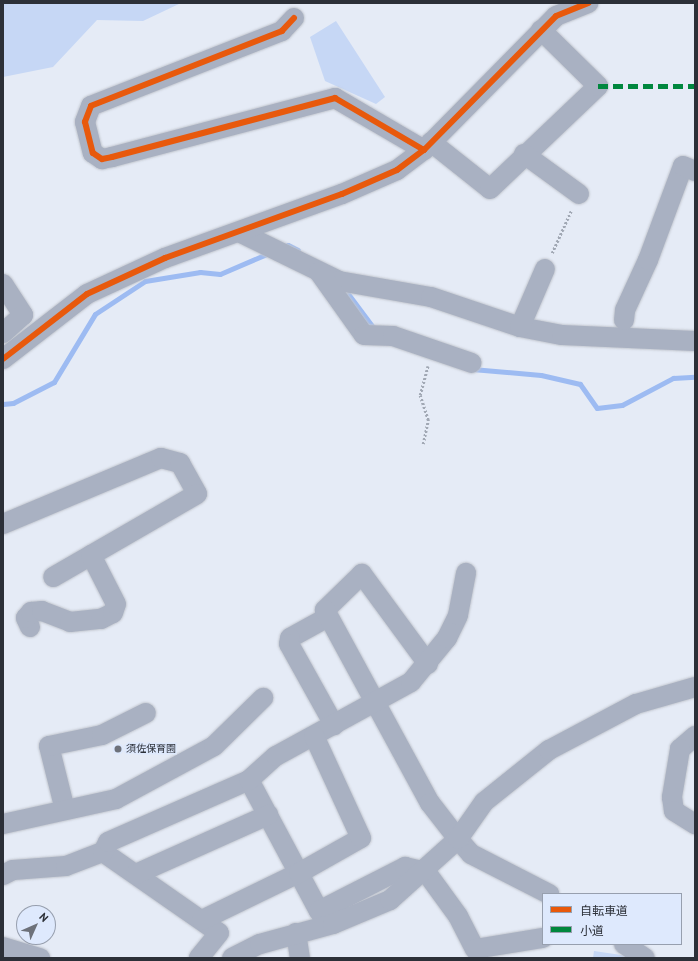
<!DOCTYPE html>
<meta charset="utf-8">
<style>
body{margin:0}
#map{position:relative;width:698px;height:961px;overflow:hidden;background:#e5ebf6;font-family:"PT Sans","Noto Sans JP",sans-serif}
div>[style]{position:absolute}
[style*='--x']{left:calc(var(--x)*1px);top:calc(var(--y)*1px);width:calc(var(--w)*1px);rotate:calc(var(--a)*1deg)}
.green>*{inset:0;background:#c6d7f5}
.stream>*{height:5px;margin:-2.5px;padding:0 2.5px;transform-origin:2.5px;border-radius:2.5px;background:#9dbbf2}
.path>*{height:2.5px;margin-top:-1.25px;transform-origin:0;background:repeating-linear-gradient(90deg,#a1a8b4 0 2px,transparent 0 4px)}
.roads{filter:drop-shadow(0 0 1px #c2c6ce) drop-shadow(0 0 1px #c2c6ce)}
.minor>*{height:20px;margin:-10px;padding:0 10px;transform-origin:10px;border-radius:10px;background:#a9b1c2}
.quiet>*{height:5px;margin-top:-2.5px;transform-origin:0;background:repeating-linear-gradient(90deg,#00873e 0 10px,transparent 0 15px)}
.cycleway>*{height:6px;margin:-3px;padding:0 3px;transform-origin:3px;border-radius:3px;background:#e8590c}
.dots>*{width:11px;height:11px;translate:-50% -50%;box-sizing:border-box;border:2px solid #dee9fd;border-radius:50%}
span{translate:-50% -50%;white-space:nowrap;text-align:center;line-height:1.15;-webkit-text-stroke:3px #dee9fd;paint-order:stroke}
.poi-label{font-size:10px;color:#2c3038}
.left{translate:0 -50%;text-align:left}
.frame{position:absolute;inset:0;border:4px solid #2c3038;pointer-events:none}
.legend{position:absolute;left:542px;top:893px;width:140px;height:52px;box-sizing:border-box;background:#dee9fd;border:1px solid #979fae;margin:0;padding:5px 7px;list-style:none;font-size:12px;color:#2c3038}
.legend li{display:flex;align-items:center;gap:8px;height:20px}
.legend b{width:20px;border:1px solid #979fae}
.north{position:absolute;left:16px;top:905px;width:40px;height:40px;box-sizing:border-box;background:#dee9fd;border:1px solid #979fae;border-radius:50%;rotate:45deg;font-size:11px;font-weight:700;line-height:16px;text-align:center;color:#2c3038}
.north::after{content:'';display:block;margin:auto;width:14px;height:18px;background:#6d717a;clip-path:polygon(50% 0,100% 100%,50% 72%,0 100%)}
</style>
<div id="map">
<div class="green">
<i style="clip-path:polygon(3px 3px,181px 3px,143px 21px,97px 20px,53px 67px,3px 77px)"></i>
<i style="clip-path:polygon(336px 21px,385px 97px,376px 104px,325px 81px,310px 37px)"></i>
<i style="clip-path:polygon(594px 951px,628px 956px,631px 958px,593px 958px)"></i>
</div>
<div class="stream">
<i style="--x:281;--y:247;--w:7;--a:-16"></i>
<i style="--x:288;--y:245;--w:11;--a:27"></i>
<i style="--x:343;--y:287;--w:54;--a:53.3"></i>
<i style="--x:472;--y:369;--w:69;--a:5"></i>
<i style="--x:541;--y:375;--w:40;--a:13"></i>
<i style="--x:580;--y:384;--w:29;--a:55"></i>
<i style="--x:597;--y:408;--w:25;--a:-7"></i>
<i style="--x:622;--y:405;--w:58;--a:-27.9"></i>
<i style="--x:673;--y:378;--w:22;--a:-3"></i>
<i style="--x:3;--y:404;--w:10;--a:-6"></i>
<i style="--x:13;--y:403;--w:46;--a:-27.1"></i>
<i style="--x:54;--y:382;--w:79;--a:-58.9"></i>
<i style="--x:95;--y:314;--w:60;--a:-33.4"></i>
<i style="--x:145;--y:281;--w:56;--a:-9.3"></i>
<i style="--x:200;--y:272;--w:20;--a:6"></i>
<i style="--x:220;--y:274;--w:53;--a:-23.2"></i>
</div>
<div class="path">
<i style="--x:552;--y:253;--w:46;--a:-65.7"></i>
<i style="--x:423;--y:444;--w:25;--a:-78"></i>
<i style="--x:428;--y:420;--w:26;--a:-108"></i>
<i style="--x:420;--y:395;--w:30;--a:-75"></i>
</div>
<div class="roads">
<div class="minor">
<i style="--x:294;--y:18;--w:18;--a:133"></i>
<i style="--x:282;--y:31;--w:205;--a:158.6"></i>
<i style="--x:91;--y:106;--w:17;--a:111"></i>
<i style="--x:85;--y:122;--w:32;--a:76"></i>
<i style="--x:93;--y:153;--w:11;--a:34"></i>
<i style="--x:102;--y:159;--w:10;--a:-11"></i>
<i style="--x:112;--y:157;--w:231;--a:-14.8"></i>
<i style="--x:335;--y:98;--w:103;--a:30.3"></i>
<i style="--x:431;--y:142;--w:75;--a:38.5"></i>
<i style="--x:490;--y:189;--w:149;--a:-43.6"></i>
<i style="--x:598;--y:86;--w:80;--a:-135.5"></i>
<i style="--x:524;--y:154;--w:68;--a:36"></i>
<i style="--x:239;--y:232;--w:111;--a:26.1"></i>
<i style="--x:339;--y:281;--w:93;--a:9.9"></i>
<i style="--x:431;--y:297;--w:94;--a:18.6"></i>
<i style="--x:520;--y:327;--w:43;--a:10.8"></i>
<i style="--x:562;--y:335;--w:133;--a:2.6"></i>
<i style="--x:319;--y:272;--w:77;--a:54.5"></i>
<i style="--x:364;--y:335;--w:29;--a:2"></i>
<i style="--x:393;--y:336;--w:83;--a:18.9"></i>
<i style="--x:3;--y:284;--w:37;--a:57"></i>
<i style="--x:23;--y:315;--w:27;--a:138"></i>
<i style="--x:624;--y:320;--w:10;--a:-84"></i>
<i style="--x:625;--y:310;--w:55;--a:-65.3"></i>
<i style="--x:648;--y:260;--w:100;--a:-69.6"></i>
<i style="--x:683;--y:166;--w:13;--a:23"></i>
<i style="--x:520;--y:327;--w:63;--a:-66.7"></i>
<i style="--x:3;--y:359;--w:106;--a:-37.7"></i>
<i style="--x:87;--y:294;--w:86;--a:-24.8"></i>
<i style="--x:165;--y:258;--w:188;--a:-19.9"></i>
<i style="--x:342;--y:194;--w:60;--a:-23.6"></i>
<i style="--x:397;--y:170;--w:34;--a:-37"></i>
<i style="--x:424;--y:150;--w:188;--a:-45.4"></i>
<i style="--x:556;--y:16;--w:35;--a:-22"></i>
<i style="--x:3;--y:524;--w:171;--a:-22.7"></i>
<i style="--x:161;--y:458;--w:20;--a:15"></i>
<i style="--x:180;--y:463;--w:35;--a:61"></i>
<i style="--x:197;--y:494;--w:166;--a:150"></i>
<i style="--x:328;--y:617;--w:43;--a:151.1"></i>
<i style="--x:290;--y:638;--w:6;--a:99"></i>
<i style="--x:289;--y:644;--w:93;--a:60.9"></i>
<i style="--x:30;--y:627;--w:10;--a:-114"></i>
<i style="--x:26;--y:618;--w:8;--a:-50"></i>
<i style="--x:31;--y:612;--w:11;--a:-5"></i>
<i style="--x:42;--y:611;--w:30;--a:21"></i>
<i style="--x:70;--y:622;--w:31;--a:-6"></i>
<i style="--x:101;--y:619;--w:13;--a:-27"></i>
<i style="--x:113;--y:613;--w:9;--a:-72"></i>
<i style="--x:116;--y:604;--w:55;--a:-117"></i>
<i style="--x:428;--y:664;--w:112;--a:-126.3"></i>
<i style="--x:362;--y:574;--w:52;--a:135.8"></i>
<i style="--x:325;--y:610;--w:220;--a:61.5"></i>
<i style="--x:430;--y:803;--w:46;--a:52.1"></i>
<i style="--x:458;--y:839;--w:20;--a:49"></i>
<i style="--x:471;--y:854;--w:88;--a:27.1"></i>
<i style="--x:695;--y:736;--w:20;--a:139"></i>
<i style="--x:680;--y:749;--w:49;--a:99.5"></i>
<i style="--x:672;--y:797;--w:14;--a:82"></i>
<i style="--x:674;--y:811;--w:25;--a:32"></i>
<i style="--x:249;--y:780;--w:149;--a:61.9"></i>
<i style="--x:319;--y:911;--w:97;--a:-27.1"></i>
<i style="--x:405;--y:867;--w:22;--a:13"></i>
<i style="--x:426;--y:872;--w:54;--a:54"></i>
<i style="--x:458;--y:916;--w:37;--a:63"></i>
<i style="--x:475;--y:949;--w:69;--a:-9.2"></i>
<i style="--x:65;--y:810;--w:66;--a:-104"></i>
<i style="--x:49;--y:746;--w:54;--a:-11.7"></i>
<i style="--x:102;--y:735;--w:49;--a:-26.6"></i>
<i style="--x:3;--y:824;--w:116;--a:-12.5"></i>
<i style="--x:116;--y:799;--w:111;--a:-28.4"></i>
<i style="--x:214;--y:746;--w:69;--a:-44.4"></i>
<i style="--x:103;--y:852;--w:141;--a:34.9"></i>
<i style="--x:219;--y:933;--w:32;--a:129"></i>
<i style="--x:136;--y:874;--w:145;--a:-24.1"></i>
<i style="--x:3;--y:875;--w:11;--a:-27"></i>
<i style="--x:13;--y:870;--w:53;--a:-4.3"></i>
<i style="--x:66;--y:866;--w:40;--a:-21"></i>
<i style="--x:103;--y:852;--w:11;--a:-63"></i>
<i style="--x:108;--y:842;--w:154;--a:-23.7"></i>
<i style="--x:249;--y:780;--w:36;--a:-42"></i>
<i style="--x:276;--y:756;--w:154;--a:-28.7"></i>
<i style="--x:411;--y:682;--w:57;--a:-50.7"></i>
<i style="--x:447;--y:638;--w:25;--a:-64"></i>
<i style="--x:458;--y:615;--w:43;--a:-79.2"></i>
<i style="--x:202;--y:920;--w:108;--a:-25.9"></i>
<i style="--x:299;--y:873;--w:71;--a:-29.4"></i>
<i style="--x:361;--y:838;--w:112;--a:-114.7"></i>
<i style="--x:296;--y:933;--w:25;--a:81"></i>
<i style="--x:624;--y:944;--w:25;--a:34"></i>
<i style="--x:3;--y:947;--w:39;--a:17"></i>
<i style="--x:232;--y:958;--w:31;--a:-27"></i>
<i style="--x:260;--y:944;--w:76;--a:-15.3"></i>
<i style="--x:333;--y:924;--w:62;--a:-22.8"></i>
<i style="--x:390;--y:900;--w:91;--a:-41.9"></i>
<i style="--x:458;--y:839;--w:45;--a:-54.9"></i>
<i style="--x:484;--y:802;--w:83;--a:-38.7"></i>
<i style="--x:549;--y:750;--w:98;--a:-27.9"></i>
<i style="--x:636;--y:704;--w:61;--a:-16.1"></i>
</div>
</div>
<div class="quiet">
<i style="--x:598;--y:86;--w:97;--a:0"></i>
</div>
<div class="cycleway">
<i style="--x:294;--y:18;--w:18;--a:133"></i>
<i style="--x:282;--y:31;--w:205;--a:158.6"></i>
<i style="--x:91;--y:106;--w:17;--a:111"></i>
<i style="--x:85;--y:122;--w:32;--a:76"></i>
<i style="--x:93;--y:153;--w:11;--a:34"></i>
<i style="--x:102;--y:159;--w:10;--a:-11"></i>
<i style="--x:112;--y:157;--w:231;--a:-14.8"></i>
<i style="--x:335;--y:98;--w:103;--a:30.3"></i>
<i style="--x:3;--y:359;--w:106;--a:-37.7"></i>
<i style="--x:87;--y:294;--w:86;--a:-24.8"></i>
<i style="--x:165;--y:258;--w:188;--a:-19.9"></i>
<i style="--x:342;--y:194;--w:60;--a:-23.6"></i>
<i style="--x:397;--y:170;--w:34;--a:-37"></i>
<i style="--x:424;--y:150;--w:188;--a:-45.4"></i>
<i style="--x:556;--y:16;--w:35;--a:-22"></i>
</div>
<div class="dots">
<i style="left:118px;top:749px;background:#6d717a"></i>
</div>
<div class="poi-label">
<span class="left" style="left:126px;top:749px">須佐保育園</span>
</div>
<div class="frame"></div>
<ul class="legend">
<li><b style="height:5px;background:#e8590c"></b>自転車道</li>
<li><b style="height:5px;background:#00873e"></b>小道</li>
</ul>
<div class="north">N</div>
</div>
